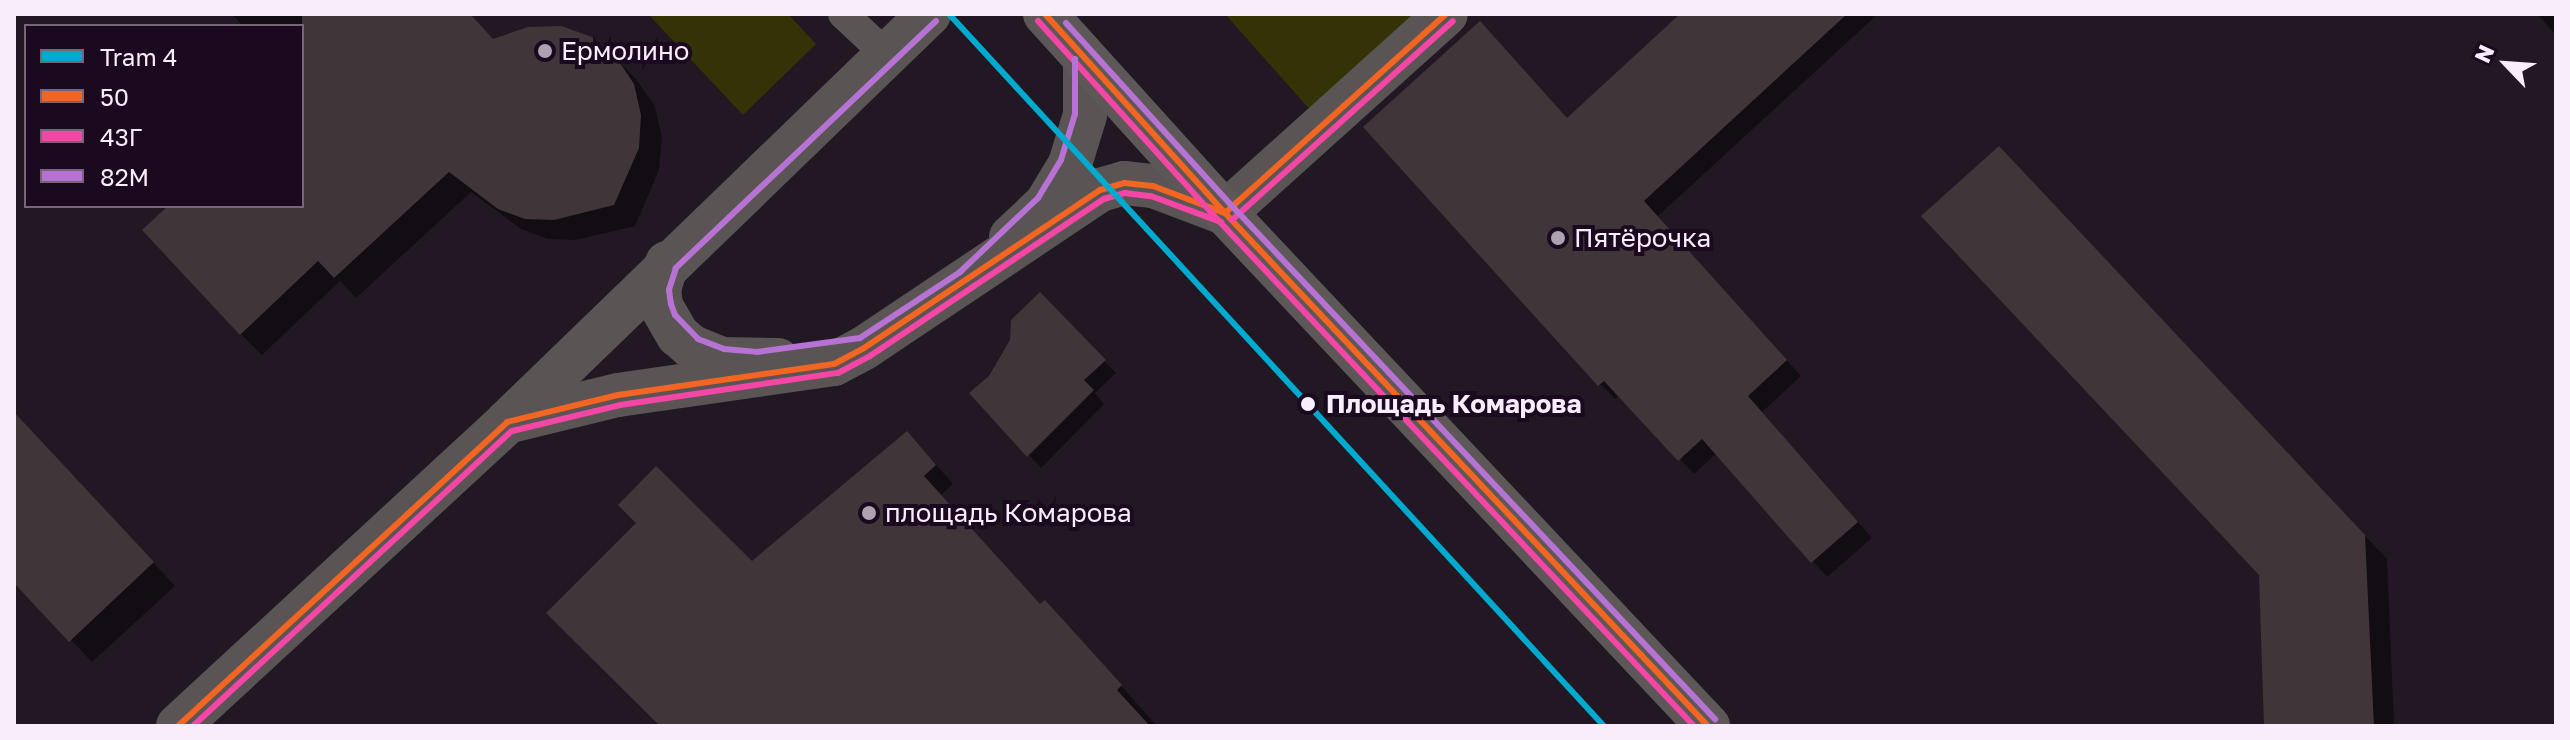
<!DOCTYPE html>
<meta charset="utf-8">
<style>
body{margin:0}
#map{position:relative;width:2570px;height:740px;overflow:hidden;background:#221824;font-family:"Golos Text",sans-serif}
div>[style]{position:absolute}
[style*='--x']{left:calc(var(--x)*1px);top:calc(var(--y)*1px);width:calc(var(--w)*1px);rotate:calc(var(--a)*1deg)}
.green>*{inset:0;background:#333306}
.shadow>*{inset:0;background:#0007}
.building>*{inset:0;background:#40363a}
.service>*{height:30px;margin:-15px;padding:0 15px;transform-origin:15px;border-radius:15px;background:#5a5454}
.minor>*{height:44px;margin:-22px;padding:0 22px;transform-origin:22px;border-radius:22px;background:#5a5454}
.tertiary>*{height:44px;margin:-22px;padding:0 22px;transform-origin:22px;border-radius:22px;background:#5a5454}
.secondary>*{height:44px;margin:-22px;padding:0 22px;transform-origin:22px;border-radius:22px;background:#5e5757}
.bus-1>*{height:6px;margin:-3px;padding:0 3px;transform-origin:3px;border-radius:3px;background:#f26522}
.bus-2>*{height:6px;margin:-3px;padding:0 3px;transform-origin:3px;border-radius:3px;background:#f346a5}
.bus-3>*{height:6px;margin:-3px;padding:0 3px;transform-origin:3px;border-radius:3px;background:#b673d3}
.tram-1>*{height:6px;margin:-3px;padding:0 3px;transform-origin:3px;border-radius:3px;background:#00a9ce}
.dots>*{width:22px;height:22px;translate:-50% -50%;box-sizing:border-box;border:4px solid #1b0a1f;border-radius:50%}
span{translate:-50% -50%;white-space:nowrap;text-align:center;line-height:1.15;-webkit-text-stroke:8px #1b0a1f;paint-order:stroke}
.poi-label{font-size:26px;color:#f9edfc}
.left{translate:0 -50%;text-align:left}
.stop-label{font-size:26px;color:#f9edfc;font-weight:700}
.frame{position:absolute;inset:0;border:16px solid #f9edfc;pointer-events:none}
.legend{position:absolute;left:24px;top:24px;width:280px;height:184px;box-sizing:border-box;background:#1b0a1f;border:2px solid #746577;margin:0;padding:10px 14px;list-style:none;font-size:24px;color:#f9edfc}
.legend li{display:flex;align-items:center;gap:16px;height:40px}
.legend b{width:40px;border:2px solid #746577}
.north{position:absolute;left:2466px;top:24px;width:80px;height:80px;-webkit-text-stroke:6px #1b0a1f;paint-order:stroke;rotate:295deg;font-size:22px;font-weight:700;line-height:32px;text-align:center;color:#f9edfc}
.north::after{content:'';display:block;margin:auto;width:28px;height:36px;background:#f9edfc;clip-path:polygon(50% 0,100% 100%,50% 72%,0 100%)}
</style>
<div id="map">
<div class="green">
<i style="clip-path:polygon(648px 14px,788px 14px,816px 44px,743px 115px)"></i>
<i style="clip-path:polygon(1225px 14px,1421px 14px,1313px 113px)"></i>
</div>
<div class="shadow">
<i style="clip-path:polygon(232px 14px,469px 14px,493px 41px,615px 58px,637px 80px,655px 107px,662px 138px,659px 170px,635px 226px,576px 240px,548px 239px,521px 229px,471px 192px,356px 298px,340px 281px,262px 355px,241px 334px,172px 206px,302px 206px,302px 26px,243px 26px)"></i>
<i style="clip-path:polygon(1683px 14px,1878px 14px,1657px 217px,1801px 376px,1762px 412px,1872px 538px,1827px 577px,1717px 453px,1694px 474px,1619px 395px,1615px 399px,1600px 384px,1568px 120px)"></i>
<i style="clip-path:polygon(2537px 14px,2556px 14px,2556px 35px)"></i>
<i style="clip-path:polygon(2021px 171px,2387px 559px,2394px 726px,2266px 726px,2261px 575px)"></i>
<i style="clip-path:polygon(1040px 295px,1116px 373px,1095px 393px,1104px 404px,1041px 468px,972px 393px,991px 377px)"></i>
<i style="clip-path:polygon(14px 413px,175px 586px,92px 662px,14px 580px)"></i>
<i style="clip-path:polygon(925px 452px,953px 484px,941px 495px,1041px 606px,1063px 621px,1157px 726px,662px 726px,752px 564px)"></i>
</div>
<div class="building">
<i style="clip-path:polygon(302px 14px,470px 14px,493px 39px,528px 27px,561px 26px,592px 37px,616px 57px,634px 84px,641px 115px,639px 148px,614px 205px,554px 220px,525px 219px,498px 209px,449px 172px,334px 278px,318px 261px,240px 335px,142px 230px,168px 206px,302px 206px)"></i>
<i style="clip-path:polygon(1680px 14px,1847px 14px,1644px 201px,1787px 360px,1748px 396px,1858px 522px,1811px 563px,1702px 439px,1678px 461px,1604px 381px,1598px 386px,1363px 127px,1480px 21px,1567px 118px)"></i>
<i style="clip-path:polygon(1999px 146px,2365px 535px,2374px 726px,2264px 726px,2259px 575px,1921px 216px)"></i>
<i style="clip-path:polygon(1040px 292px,1106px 360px,1084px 380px,1094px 390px,1027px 457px,969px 393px,989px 376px,1010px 340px,1011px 320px)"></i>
<i style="clip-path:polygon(14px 412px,154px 562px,69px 642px,14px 583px)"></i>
<i style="clip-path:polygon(907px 431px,936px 465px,924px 476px,1040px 604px,1045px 600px,1122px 685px,1117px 690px,1150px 726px,660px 726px,546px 613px,636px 523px,618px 505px,656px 466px,752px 561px)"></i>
</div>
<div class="service">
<i style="--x:843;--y:14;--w:60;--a:43"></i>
</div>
<div class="minor">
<i style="--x:1011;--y:237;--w:48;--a:-43.3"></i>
<i style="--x:1046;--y:204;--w:47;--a:-59"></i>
<i style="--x:1070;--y:164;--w:51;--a:-73"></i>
<i style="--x:1085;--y:115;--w:56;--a:-90"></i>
<i style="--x:667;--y:263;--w:27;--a:107"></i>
<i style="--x:659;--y:289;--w:17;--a:83"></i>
<i style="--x:661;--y:306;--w:34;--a:60"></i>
<i style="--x:678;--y:335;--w:18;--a:41"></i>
<i style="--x:692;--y:347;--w:32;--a:22"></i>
<i style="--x:722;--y:359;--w:56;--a:1"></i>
</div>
<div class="tertiary">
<i style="--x:507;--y:422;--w:114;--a:-13.7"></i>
<i style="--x:618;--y:395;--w:218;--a:-8.2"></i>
<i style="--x:834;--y:364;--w:34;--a:-28"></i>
<i style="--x:864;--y:348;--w:284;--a:-33.8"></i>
<i style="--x:1100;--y:190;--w:25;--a:-16"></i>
<i style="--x:1124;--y:183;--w:29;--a:6"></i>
<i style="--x:1153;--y:186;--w:77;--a:20.6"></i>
<i style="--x:1225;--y:213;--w:297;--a:-42"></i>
<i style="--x:178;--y:726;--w:448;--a:-42.7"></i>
<i style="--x:507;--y:422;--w:587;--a:-44.03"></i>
</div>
<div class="secondary">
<i style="--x:1045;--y:14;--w:268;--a:47.9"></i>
<i style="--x:1225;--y:213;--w:705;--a:46.73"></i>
</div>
<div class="bus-1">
<i style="--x:1045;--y:14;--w:268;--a:47.9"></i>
<i style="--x:1225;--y:213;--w:705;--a:46.73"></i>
<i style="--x:1225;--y:213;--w:297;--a:-42"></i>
<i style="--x:178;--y:726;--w:448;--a:-42.7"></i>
<i style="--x:507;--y:422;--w:114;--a:-13.7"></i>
<i style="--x:618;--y:395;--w:218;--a:-8.2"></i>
<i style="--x:834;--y:364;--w:34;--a:-28"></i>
<i style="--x:864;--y:348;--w:284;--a:-33.8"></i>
<i style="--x:1100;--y:190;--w:25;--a:-16"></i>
<i style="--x:1124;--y:183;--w:29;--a:6"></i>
<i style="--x:1153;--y:186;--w:77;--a:20.6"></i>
</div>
<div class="bus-2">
<i style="--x:1038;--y:21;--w:268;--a:47.9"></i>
<i style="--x:1218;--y:220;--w:695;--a:46.75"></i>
<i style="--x:1232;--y:220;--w:297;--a:-42"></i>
<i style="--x:193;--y:726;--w:434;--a:-42.8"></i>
<i style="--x:512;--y:431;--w:111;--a:-13.5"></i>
<i style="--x:620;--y:405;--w:220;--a:-8.4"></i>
<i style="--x:838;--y:373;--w:36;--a:-28"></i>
<i style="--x:870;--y:356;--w:282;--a:-33.9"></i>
<i style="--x:1104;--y:199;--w:22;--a:-16"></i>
<i style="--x:1125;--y:193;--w:26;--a:7"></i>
<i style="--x:1151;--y:196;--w:75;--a:20.4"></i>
</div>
<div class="bus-3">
<i style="--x:936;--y:21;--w:359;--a:136.5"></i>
<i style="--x:676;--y:268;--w:23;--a:108"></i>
<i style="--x:669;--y:290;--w:14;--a:82"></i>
<i style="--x:671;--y:304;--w:12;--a:70"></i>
<i style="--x:675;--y:315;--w:33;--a:46"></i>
<i style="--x:698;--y:339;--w:28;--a:21"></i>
<i style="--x:724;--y:349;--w:33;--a:5"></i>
<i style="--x:757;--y:352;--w:104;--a:-7.7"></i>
<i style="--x:860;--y:338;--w:120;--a:-33.4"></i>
<i style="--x:960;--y:272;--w:108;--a:-43.5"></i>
<i style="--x:1038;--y:198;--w:44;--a:-58.8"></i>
<i style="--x:1061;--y:160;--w:48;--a:-73.1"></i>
<i style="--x:1075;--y:114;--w:55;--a:-90"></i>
<i style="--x:1066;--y:23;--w:247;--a:47.8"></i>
<i style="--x:1232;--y:206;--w:705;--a:46.73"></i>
</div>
<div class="tram-1">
<i style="--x:949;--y:14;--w:967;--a:47.39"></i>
</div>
<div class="dots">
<i style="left:545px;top:51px;background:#aea2b0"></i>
<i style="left:1558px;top:238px;background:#aea2b0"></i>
<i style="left:1308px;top:404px;background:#f9edfc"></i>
<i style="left:869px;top:513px;background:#aea2b0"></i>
</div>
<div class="poi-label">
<span class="left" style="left:561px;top:51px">Ермолино</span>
<span class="left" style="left:1574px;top:238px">Пятёрочка</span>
<span class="left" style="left:885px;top:513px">площадь Комарова</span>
</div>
<div class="stop-label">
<span class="left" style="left:1326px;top:404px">Площадь Комарова</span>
</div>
<div class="frame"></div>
<ul class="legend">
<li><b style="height:10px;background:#00a9ce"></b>Tram 4</li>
<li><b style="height:10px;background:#f26522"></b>50</li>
<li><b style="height:10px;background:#f346a5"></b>43Г</li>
<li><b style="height:10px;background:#b673d3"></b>82М</li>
</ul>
<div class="north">N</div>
</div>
